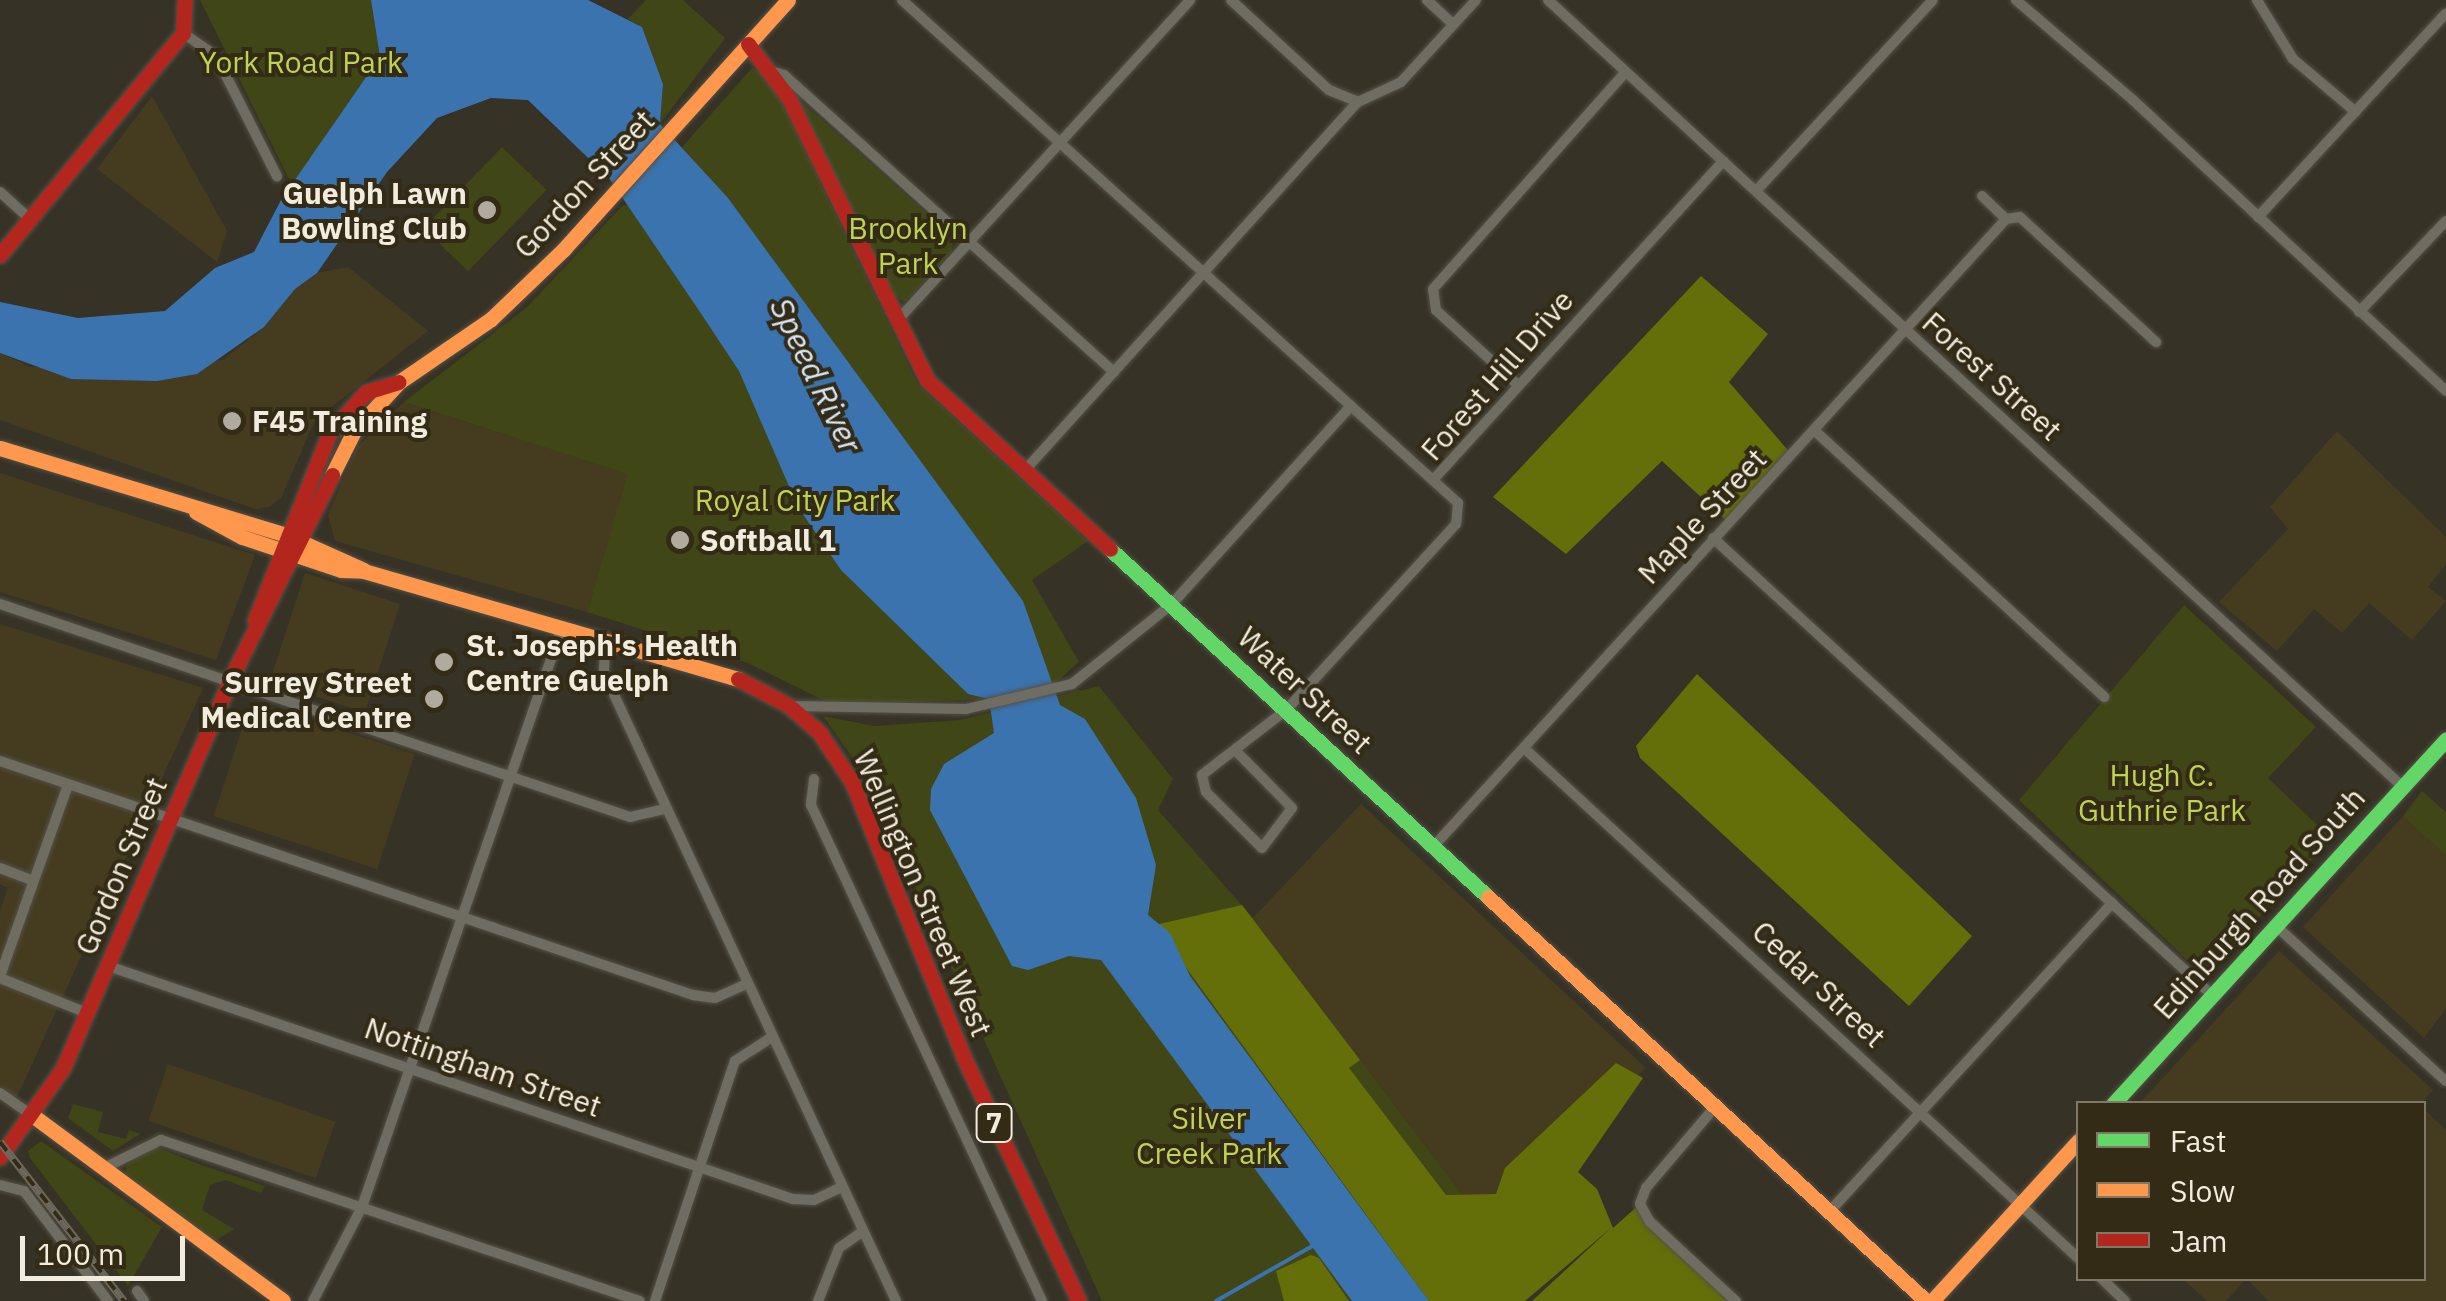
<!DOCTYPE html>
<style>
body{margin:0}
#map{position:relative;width:2446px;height:1301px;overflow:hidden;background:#363226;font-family:"IBM Plex Sans",sans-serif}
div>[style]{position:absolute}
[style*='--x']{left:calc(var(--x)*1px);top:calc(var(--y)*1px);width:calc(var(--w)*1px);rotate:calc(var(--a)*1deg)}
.built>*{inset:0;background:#453c20;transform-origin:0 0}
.green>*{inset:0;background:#404615;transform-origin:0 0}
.forest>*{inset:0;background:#646f09}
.water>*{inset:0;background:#3b73af}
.stream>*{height:4px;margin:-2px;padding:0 2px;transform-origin:2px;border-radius:2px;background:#3b73af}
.roads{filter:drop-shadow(0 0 2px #535045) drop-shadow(0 0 2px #535045)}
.street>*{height:10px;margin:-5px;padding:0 5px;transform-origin:5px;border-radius:5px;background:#6f6c62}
.fast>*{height:15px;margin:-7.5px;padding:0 7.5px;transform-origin:7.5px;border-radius:7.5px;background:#63d668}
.slow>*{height:15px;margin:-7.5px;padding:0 7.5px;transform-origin:7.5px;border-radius:7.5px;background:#ff974d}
.jam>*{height:15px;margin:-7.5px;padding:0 7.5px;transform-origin:7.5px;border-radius:7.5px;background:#b3261e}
.rail>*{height:8px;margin-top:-4px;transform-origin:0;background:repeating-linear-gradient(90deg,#332b15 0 11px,#6c685d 0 22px);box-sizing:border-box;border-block:2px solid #6c685d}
.dots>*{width:28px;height:28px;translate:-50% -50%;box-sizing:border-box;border:5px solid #332b15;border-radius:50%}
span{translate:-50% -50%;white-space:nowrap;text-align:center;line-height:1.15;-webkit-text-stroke:8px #332b15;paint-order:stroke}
.shield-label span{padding:2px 8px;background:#332b15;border:2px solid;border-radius:8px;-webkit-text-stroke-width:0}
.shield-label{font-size:28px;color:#f1ecde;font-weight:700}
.park-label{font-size:30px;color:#bfd352}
.street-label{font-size:30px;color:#f1ecde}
.poi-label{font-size:30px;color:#f1ecde;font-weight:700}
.right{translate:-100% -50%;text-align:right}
.left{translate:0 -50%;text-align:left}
.water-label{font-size:32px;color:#d6e6f8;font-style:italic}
.legend{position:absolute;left:2076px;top:1101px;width:350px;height:180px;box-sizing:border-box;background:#332b15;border:2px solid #7f7865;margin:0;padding:12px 18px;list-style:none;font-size:30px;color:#f1ecde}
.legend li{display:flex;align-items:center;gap:20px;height:50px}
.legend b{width:50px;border:2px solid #7f7865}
.scale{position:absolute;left:20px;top:1236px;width:165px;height:45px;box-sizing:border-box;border:5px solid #f1ecde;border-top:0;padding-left:12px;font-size:30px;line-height:35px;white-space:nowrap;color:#f1ecde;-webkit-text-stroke:8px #332b15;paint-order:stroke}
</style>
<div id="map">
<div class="built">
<i style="clip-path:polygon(152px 96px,227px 231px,217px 262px,97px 169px)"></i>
<i style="clip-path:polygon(348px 267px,428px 331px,315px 420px,281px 498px,269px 507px,255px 509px,0 420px,0 353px,30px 367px,223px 360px,264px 327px,295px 289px,317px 273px)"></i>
<i style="clip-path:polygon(404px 402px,629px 474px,587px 612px,335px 541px,328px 515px,357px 447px)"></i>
<i style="clip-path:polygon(2337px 431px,2446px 537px,2446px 564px,2428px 587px,2446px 601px,2412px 640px,2369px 603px,2342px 633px,2314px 609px,2277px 651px,2219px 602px,2288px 529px,2270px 507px)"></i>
<i style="clip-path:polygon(0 473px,255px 555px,216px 660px,0 592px)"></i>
<i style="left:305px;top:573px;width:100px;height:114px;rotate:18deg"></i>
<i style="clip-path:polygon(0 624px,203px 688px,14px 1104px,0 1094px,0 911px,8px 888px,0 884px)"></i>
<i style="left:251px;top:701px;width:172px;height:121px;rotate:18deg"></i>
<i style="clip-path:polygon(1361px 804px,1646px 1068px,1481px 1219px,1253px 918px)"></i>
<i style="clip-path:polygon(2403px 816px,2446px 856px,2446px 1008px,2424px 1038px,2303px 927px)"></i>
<i style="clip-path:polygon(2279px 951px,2433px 1090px,2422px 1103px,2140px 1103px)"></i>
<i style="left:168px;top:1064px;width:177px;height:60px;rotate:19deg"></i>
<i style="clip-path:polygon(2424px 1109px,2446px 1130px,2446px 1301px,2269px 1301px,2247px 1279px,2424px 1278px)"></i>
<i style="clip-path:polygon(2183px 1279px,2246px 1279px,2226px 1301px,2207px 1301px)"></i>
</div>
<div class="green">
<i style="clip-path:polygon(200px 0,371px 0,380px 57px,292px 185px)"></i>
<i style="clip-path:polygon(646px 0,683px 0,725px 38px,660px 124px,663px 84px,642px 27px,628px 19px)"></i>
<i style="clip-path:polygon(752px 68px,767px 76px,782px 104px,918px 385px,1088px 541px,1032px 580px,1079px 662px,1053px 685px,989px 699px,833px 705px,748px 663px,587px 612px,628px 474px,404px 402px,526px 308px,623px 205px,630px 206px)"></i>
<i style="clip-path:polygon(797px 98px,953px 237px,952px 252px,905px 302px,893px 296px)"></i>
<i style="left:502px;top:147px;width:62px;height:113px;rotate:44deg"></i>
<i style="clip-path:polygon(2184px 605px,2316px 727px,2268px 778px,2331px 838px,2205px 977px,2019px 800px)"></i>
<i style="clip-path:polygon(1099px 686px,1173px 779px,1158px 810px,1253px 918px,1481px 1219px,1527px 1301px,1102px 1301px,864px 774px,823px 716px,874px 726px,960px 720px)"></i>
<i style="clip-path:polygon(2422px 791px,2446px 812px,2446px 856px,2403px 816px)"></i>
<i style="clip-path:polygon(73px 1104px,103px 1112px,98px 1132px,126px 1139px,129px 1130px,140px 1134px,113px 1151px,68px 1118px)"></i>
<i style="clip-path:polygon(41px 1141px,162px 1227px,128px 1286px,30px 1158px,28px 1151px)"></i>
<i style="clip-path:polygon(156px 1147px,204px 1166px,265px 1186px,261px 1193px,225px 1180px,210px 1185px,202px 1210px,234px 1229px,215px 1241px,125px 1174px,126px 1165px)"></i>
</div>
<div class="forest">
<i style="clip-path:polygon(1701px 276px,1768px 334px,1729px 382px,1793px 456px,1730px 524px,1662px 461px,1566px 554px,1493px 497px)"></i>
<i style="clip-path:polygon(1697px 674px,1972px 936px,1909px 1006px,1640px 758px,1636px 746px)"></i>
<i style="clip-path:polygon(1242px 905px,1360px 1060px,1349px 1068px,1446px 1195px,1496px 1194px,1505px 1168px,1616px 1063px,1643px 1078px,1578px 1172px,1597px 1189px,1613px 1228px,1640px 1204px,1741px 1301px,1532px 1301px,1611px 1228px,1525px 1301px,1429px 1301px,1155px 925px)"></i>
<i style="clip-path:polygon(1311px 1255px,1319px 1258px,1349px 1301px,1284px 1301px,1276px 1271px)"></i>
</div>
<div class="water">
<i style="clip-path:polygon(371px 0,588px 0,642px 27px,663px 84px,660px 124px,728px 198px,1023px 601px,1060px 705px,1085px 719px,1136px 798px,1156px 865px,1148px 915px,1170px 933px,1190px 976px,1429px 1301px,1352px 1301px,1101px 960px,1069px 956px,1028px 970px,1012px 966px,930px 810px,931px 789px,944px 764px,994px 733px,989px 699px,968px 694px,841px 570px,798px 507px,739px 371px,700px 312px,609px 178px,528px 100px,491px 98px,437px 118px,387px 172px,317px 273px,295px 289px,264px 327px,197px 374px,157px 381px,71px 379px,0 353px,0 302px,78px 318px,165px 311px,215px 268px,254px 252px,281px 200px,380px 57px)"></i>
</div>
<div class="stream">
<i style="--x:1216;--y:1301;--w:115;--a:-29.7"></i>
</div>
<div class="roads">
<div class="street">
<i style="--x:902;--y:0;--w:750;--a:42.13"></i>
<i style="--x:1458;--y:503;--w:21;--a:95"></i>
<i style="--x:1456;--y:524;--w:252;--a:132.4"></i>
<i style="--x:1286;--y:710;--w:106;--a:142.3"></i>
<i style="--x:1202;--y:775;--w:17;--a:77"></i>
<i style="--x:1206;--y:792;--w:79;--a:45"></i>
<i style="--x:1262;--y:848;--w:50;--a:-53.1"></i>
<i style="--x:1292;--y:808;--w:81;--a:-134.5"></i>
<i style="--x:1231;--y:0;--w:133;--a:42.6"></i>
<i style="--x:1329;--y:90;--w:31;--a:22"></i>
<i style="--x:1427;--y:0;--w:35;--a:43"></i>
<i style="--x:1548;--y:0;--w:1162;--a:42.63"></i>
<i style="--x:2016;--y:0;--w:154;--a:40.5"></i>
<i style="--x:2133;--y:100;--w:427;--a:42.9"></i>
<i style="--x:2257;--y:0;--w:69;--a:58.6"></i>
<i style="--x:2293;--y:59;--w:82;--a:40.1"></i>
<i style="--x:183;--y:33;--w:40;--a:34.9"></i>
<i style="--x:216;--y:56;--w:135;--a:63.1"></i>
<i style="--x:770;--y:71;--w:15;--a:16"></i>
<i style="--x:784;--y:75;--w:444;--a:42"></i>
<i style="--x:1756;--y:191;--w:260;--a:-47.2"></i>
<i style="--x:0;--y:192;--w:39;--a:42"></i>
<i style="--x:1982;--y:196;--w:33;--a:44"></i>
<i style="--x:2258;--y:217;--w:277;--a:-47.3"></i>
<i style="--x:2359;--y:312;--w:126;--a:-46.3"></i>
<i style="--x:897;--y:321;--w:435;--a:-47.6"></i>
<i style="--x:1518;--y:385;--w:111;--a:-137.6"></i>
<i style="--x:1436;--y:310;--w:21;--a:-98"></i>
<i style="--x:1433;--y:289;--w:290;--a:-48.4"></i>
<i style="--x:1815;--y:431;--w:393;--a:42.6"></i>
<i style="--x:1026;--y:469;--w:495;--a:-47.9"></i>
<i style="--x:1358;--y:102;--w:47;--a:-24.9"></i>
<i style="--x:1401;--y:82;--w:111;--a:-47.6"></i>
<i style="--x:1434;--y:479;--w:430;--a:-47.7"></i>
<i style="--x:1713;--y:538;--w:677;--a:42.48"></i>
<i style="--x:0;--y:604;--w:665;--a:18.68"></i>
<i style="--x:630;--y:817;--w:36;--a:-13"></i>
<i style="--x:605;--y:642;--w:31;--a:92"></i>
<i style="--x:604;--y:673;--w:693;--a:65.06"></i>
<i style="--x:792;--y:706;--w:174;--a:1"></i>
<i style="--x:966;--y:709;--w:109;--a:-13.3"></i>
<i style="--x:1072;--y:684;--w:128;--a:-38.7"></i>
<i style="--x:1172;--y:604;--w:267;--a:-47.9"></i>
<i style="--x:1524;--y:748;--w:753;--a:42.63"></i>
<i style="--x:0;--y:761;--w:731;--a:18.66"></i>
<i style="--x:693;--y:995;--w:22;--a:8"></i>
<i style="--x:715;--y:998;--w:35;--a:-24"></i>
<i style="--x:814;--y:779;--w:26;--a:97"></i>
<i style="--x:811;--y:805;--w:547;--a:65.03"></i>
<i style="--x:1433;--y:847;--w:850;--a:-47.62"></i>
<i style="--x:2006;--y:219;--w:14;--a:-8"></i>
<i style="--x:2020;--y:217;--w:185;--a:42.6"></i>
<i style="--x:0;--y:868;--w:36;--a:21"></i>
<i style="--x:2276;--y:926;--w:230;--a:42.4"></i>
<i style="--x:108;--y:966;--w:724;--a:18.79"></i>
<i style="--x:793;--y:1199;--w:21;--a:3"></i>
<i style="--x:814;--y:1200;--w:31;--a:-25"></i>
<i style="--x:0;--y:976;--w:203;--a:-70.4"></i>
<i style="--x:0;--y:978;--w:94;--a:21.9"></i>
<i style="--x:0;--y:1093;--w:39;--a:35"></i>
<i style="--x:1714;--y:1108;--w:105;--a:130.4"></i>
<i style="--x:1646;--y:1188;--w:17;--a:111"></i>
<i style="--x:1640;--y:1204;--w:21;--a:61"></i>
<i style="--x:1650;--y:1222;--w:117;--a:42.6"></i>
<i style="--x:102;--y:1169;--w:66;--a:-26.2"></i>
<i style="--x:161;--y:1140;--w:505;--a:18.58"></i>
<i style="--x:0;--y:1185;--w:25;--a:14"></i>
<i style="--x:24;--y:1191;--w:138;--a:52.6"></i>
<i style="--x:1830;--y:1211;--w:418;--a:-47.5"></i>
<i style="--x:2101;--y:1278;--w:33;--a:44"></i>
<i style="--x:137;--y:1291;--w:12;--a:55"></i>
<i style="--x:313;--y:1301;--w:106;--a:-62.5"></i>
<i style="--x:362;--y:1207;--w:610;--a:-70.97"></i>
<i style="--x:655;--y:1301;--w:253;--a:-71.6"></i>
<i style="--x:735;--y:1061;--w:44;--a:-33"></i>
<i style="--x:818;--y:1301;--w:57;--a:-68.4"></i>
<i style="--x:839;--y:1248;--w:29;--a:-35"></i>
</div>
<div class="fast">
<i style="--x:1110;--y:549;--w:514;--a:42.63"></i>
<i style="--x:2113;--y:1104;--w:494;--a:-47.6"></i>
</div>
<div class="slow">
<i style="--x:0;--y:448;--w:299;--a:16.9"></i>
<i style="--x:286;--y:535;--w:85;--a:24.2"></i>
<i style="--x:332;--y:475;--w:49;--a:-63.4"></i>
<i style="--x:354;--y:431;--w:67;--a:-47.4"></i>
<i style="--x:399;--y:382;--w:112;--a:-34.4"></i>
<i style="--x:491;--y:319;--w:100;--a:-43.8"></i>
<i style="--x:563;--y:250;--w:336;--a:-48"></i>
<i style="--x:196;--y:512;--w:52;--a:28.5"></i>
<i style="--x:242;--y:537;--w:104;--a:18.4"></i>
<i style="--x:341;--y:570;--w:23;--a:2"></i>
<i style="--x:364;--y:571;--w:389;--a:16.1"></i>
<i style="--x:1488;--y:897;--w:596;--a:42.69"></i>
<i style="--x:32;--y:1115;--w:312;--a:36.5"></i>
<i style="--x:1932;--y:1301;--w:217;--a:-47.6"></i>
</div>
<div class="jam">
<i style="--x:748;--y:44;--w:66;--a:53"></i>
<i style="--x:788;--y:97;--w:315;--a:63.8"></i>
<i style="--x:927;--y:380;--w:249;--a:42.7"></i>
<i style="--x:0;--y:255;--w:288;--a:-50.5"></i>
<i style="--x:183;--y:33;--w:33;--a:-87"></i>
<i style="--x:255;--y:620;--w:202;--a:-68.3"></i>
<i style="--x:330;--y:432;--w:54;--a:-48"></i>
<i style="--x:366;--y:392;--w:34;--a:-17"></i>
<i style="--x:738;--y:679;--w:56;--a:27.5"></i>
<i style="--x:788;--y:705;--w:41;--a:41.1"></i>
<i style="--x:819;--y:732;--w:60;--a:56.6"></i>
<i style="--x:852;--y:782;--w:296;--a:67.9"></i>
<i style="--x:963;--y:1056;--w:271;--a:64.7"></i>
<i style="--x:0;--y:1157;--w:109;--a:-54.7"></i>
<i style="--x:63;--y:1068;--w:422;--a:-66.7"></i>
<i style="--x:230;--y:680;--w:229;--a:-63.5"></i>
</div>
</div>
<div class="rail">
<i style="--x:0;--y:1142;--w:202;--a:52.1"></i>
</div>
<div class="dots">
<i style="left:487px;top:210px;background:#b0ab9e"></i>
<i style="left:232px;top:421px;background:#b0ab9e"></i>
<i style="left:680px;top:540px;background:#b0ab9e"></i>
<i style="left:444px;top:662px;background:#b0ab9e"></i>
<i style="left:434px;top:699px;background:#b0ab9e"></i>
</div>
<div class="shield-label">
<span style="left:994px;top:1123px">7</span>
</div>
<div class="park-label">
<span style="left:301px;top:62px">York Road Park</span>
<span style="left:908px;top:245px">Brooklyn<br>Park</span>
<span style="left:795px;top:500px">Royal City Park</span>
<span style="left:2162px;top:792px">Hugh C.<br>Guthrie Park</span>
<span style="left:1209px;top:1135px">Silver<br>Creek Park</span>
</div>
<div class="street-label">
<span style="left:584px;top:184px;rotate:-47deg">Gordon Street</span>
<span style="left:1497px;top:375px;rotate:-49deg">Forest Hill Drive</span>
<span style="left:1992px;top:376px;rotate:42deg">Forest Street</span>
<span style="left:1702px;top:516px;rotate:-47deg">Maple Street</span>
<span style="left:1305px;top:690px;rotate:43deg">Water Street</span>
<span style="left:121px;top:866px;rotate:-67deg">Gordon Street</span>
<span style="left:923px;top:893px;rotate:67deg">Wellington Street West</span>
<span style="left:2259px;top:903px;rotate:-48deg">Edinburgh Road South</span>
<span style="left:1819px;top:984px;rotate:43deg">Cedar Street</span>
<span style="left:483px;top:1067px;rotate:19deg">Nottingham Street</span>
</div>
<div class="poi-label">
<span class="right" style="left:467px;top:210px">Guelph Lawn<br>Bowling Club</span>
<span class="left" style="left:252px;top:421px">F45 Training</span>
<span class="left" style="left:700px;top:540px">Softball 1</span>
<span class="left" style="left:466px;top:662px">St. Joseph's Health<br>Centre Guelph</span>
<span class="right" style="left:412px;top:699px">Surrey Street<br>Medical Centre</span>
</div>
<div class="water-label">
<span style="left:816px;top:375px;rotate:64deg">Speed River</span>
</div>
<ul class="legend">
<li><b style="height:12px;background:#63d668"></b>Fast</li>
<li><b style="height:12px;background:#ff974d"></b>Slow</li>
<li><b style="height:12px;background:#b3261e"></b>Jam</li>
</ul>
<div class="scale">100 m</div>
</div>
